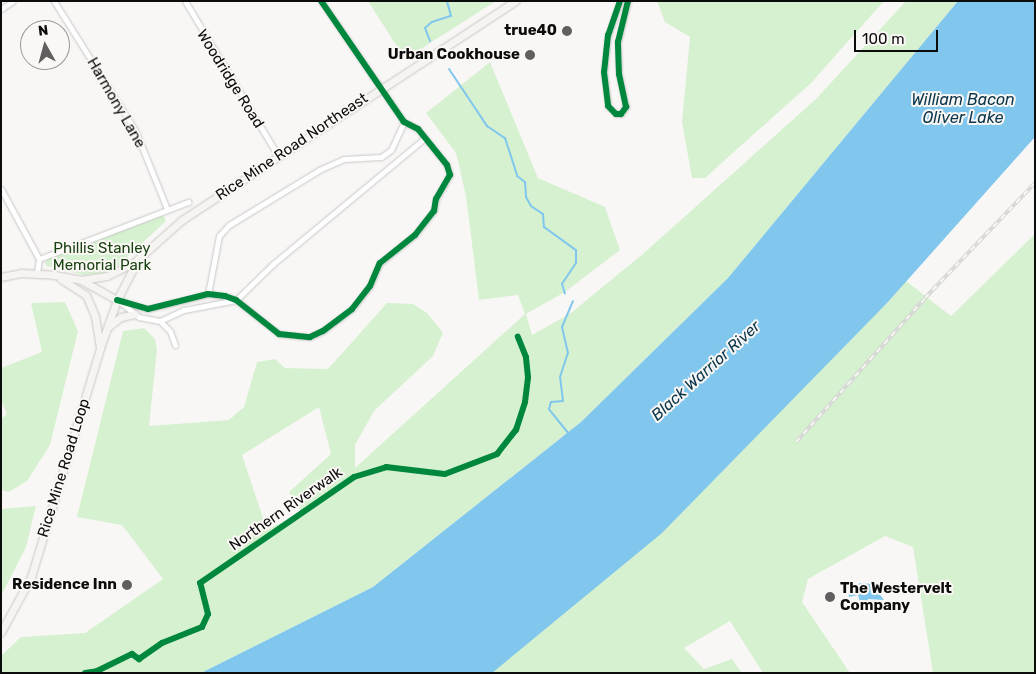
<!DOCTYPE html>
<style>
body{margin:0}
#map{position:relative;width:1036px;height:674px;overflow:hidden;background:#f9f7f6;font-family:Rubik,sans-serif}
div>[style]{position:absolute}
[style*='--x']{left:calc(var(--x)*1px);top:calc(var(--y)*1px);width:calc(var(--w)*1px);rotate:calc(var(--a)*1deg)}
.green>*{inset:0;background:#d6f1d0}
.water>*{inset:0;background:#81c7ed}
.stream>*{height:2px;margin:-1px;padding:0 1px;transform-origin:1px;border-radius:1px;background:#81c7ed}
.roads{filter:drop-shadow(0 0 1px #c9c7c7) drop-shadow(0 0 1px #c9c7c7)}
.minor>*{height:5px;margin:-2.5px;padding:0 2.5px;transform-origin:2.5px;border-radius:2.5px;background:#fefefe}
.secondary>*{height:7px;margin:-3.5px;padding:0 3.5px;transform-origin:3.5px;border-radius:3.5px;background:#f6f4f0}
.rail>*{height:4px;margin-top:-2px;transform-origin:0;background:repeating-linear-gradient(90deg,#faf7f5 0 5.5px,#d7d7d6 0 11px);box-sizing:border-box;border-block:1px solid #d7d7d6}
.cycleway>*{height:6px;margin:-3px;padding:0 3px;transform-origin:3px;border-radius:3px;background:#00873e}
.dots>*{width:14px;height:14px;translate:-50% -50%;box-sizing:border-box;border:2px solid #faf7f5;border-radius:50%}
span{translate:-50% -50%;white-space:nowrap;text-align:center;line-height:1.15;-webkit-text-stroke:4px #faf7f5;paint-order:stroke}
.poi-label{font-size:15px;color:#0d0c0c;font-weight:700}
.right{translate:-100% -50%;text-align:right}
.left{translate:0 -50%;text-align:left}
.street-label{font-size:15px;color:#0d0c0c}
.park-label{font-size:15px;color:#184311}
.water-label{font-size:16px;color:#09364c;font-style:italic}
.frame{position:absolute;inset:0;border:2px solid #0d0c0c;pointer-events:none}
.north{position:absolute;left:20px;top:20px;width:50px;height:50px;box-sizing:border-box;background:#faf7f5;border:1px solid #9b9998;border-radius:50%;rotate:353deg;font-size:14px;font-weight:700;line-height:20px;text-align:center;color:#0d0c0c}
.north::after{content:'';display:block;margin:auto;width:18px;height:22px;background:#605e5e;clip-path:polygon(50% 0,100% 100%,50% 72%,0 100%)}
.scale{position:absolute;left:854px;top:30px;width:84px;height:22px;box-sizing:border-box;border:2px solid #0d0c0c;border-top:0;padding-left:6px;font-size:15px;line-height:18px;white-space:nowrap;color:#0d0c0c;-webkit-text-stroke:4px #faf7f5;paint-order:stroke}
</style>
<div id="map">
<div class="green">
<i style="clip-path:polygon(368px 1px,496px 1px,405px 59px)"></i>
<i style="clip-path:polygon(657px 1px,884px 1px,811px 83px,705px 178px,692px 178px,682px 122px,690px 37px,665px 22px)"></i>
<i style="clip-path:polygon(evenodd,906px 1px,958px 1px,728px 278px,581px 422px,373px 587px,201px 673px,1px 673px,1px 656px,21px 637px,85px 633px,163px 579px,122px 525px,77px 517px,123px 331px,144px 328px,155px 339px,157px 350px,149px 426px,229px 420px,244px 407px,257px 362px,275px 359px,285px 368px,328px 369px,387px 303px,413px 304px,427px 313px,443px 333px,433px 356px,374px 411px,355px 445px,355px 468px,525px 314px,518px 295px,479px 300px,466px 196px,456px 153px,426px 113px,490px 62px,538px 178px,605px 207px,620px 250px,565px 292px,526px 314px,532px 335px,571px 313px,644px 253px,816px 99px,906px 1px,319px 407px,331px 454px,289px 492px,301px 512px,267px 530px,242px 455px,319px 407px)"></i>
<i style="clip-path:polygon(163px 215px,166px 221px,111px 272px,84px 275px,47px 266px,45px 263px,47px 259px)"></i>
<i style="clip-path:polygon(1035px 234px,1035px 673px,933px 673px,913px 547px,885px 536px,808px 579px,802px 602px,850px 673px,763px 673px,730px 621px,684px 648px,704px 669px,732px 659px,742px 673px,492px 673px,887px 303px,906px 281px,951px 316px)"></i>
<i style="clip-path:polygon(65px 302px,78px 331px,50px 445px,27px 481px,9px 492px,1px 490px,1px 419px,7px 414px,1px 400px,1px 368px,42px 352px,31px 303px)"></i>
<i style="clip-path:polygon(36px 506px,26px 547px,1px 596px,1px 509px)"></i>
</div>
<div class="water">
<i style="clip-path:polygon(958px 1px,1035px 1px,1035px 137px,887px 303px,662px 533px,492px 673px,201px 673px,373px 587px,581px 422px,728px 278px)"></i>
<i style="clip-path:polygon(860px 583px,872px 584px,884px 600px,868px 599px,865px 607px,861px 605px,858px 595px,849px 597px,848px 588px,850px 591px)"></i>
</div>
<div class="stream">
<i style="--x:430;--y:41;--w:14;--a:-111"></i>
<i style="--x:425;--y:28;--w:9;--a:-41"></i>
<i style="--x:432;--y:22;--w:20;--a:-18"></i>
<i style="--x:451;--y:16;--w:16;--a:-105"></i>
<i style="--x:449;--y:69;--w:69;--a:56.3"></i>
<i style="--x:487;--y:126;--w:22;--a:34"></i>
<i style="--x:505;--y:138;--w:40;--a:72"></i>
<i style="--x:517;--y:176;--w:10;--a:37"></i>
<i style="--x:525;--y:182;--w:15;--a:86"></i>
<i style="--x:526;--y:197;--w:10;--a:61"></i>
<i style="--x:531;--y:206;--w:14;--a:34"></i>
<i style="--x:543;--y:214;--w:13;--a:86"></i>
<i style="--x:544;--y:227;--w:39;--a:36"></i>
<i style="--x:576;--y:250;--w:13;--a:90"></i>
<i style="--x:576;--y:263;--w:25;--a:124"></i>
<i style="--x:562;--y:284;--w:10;--a:73"></i>
<i style="--x:569;--y:434;--w:32;--a:-129"></i>
<i style="--x:549;--y:409;--w:7;--a:-74"></i>
<i style="--x:551;--y:402;--w:12;--a:-5"></i>
<i style="--x:563;--y:401;--w:24;--a:-97"></i>
<i style="--x:560;--y:377;--w:25;--a:-72"></i>
<i style="--x:568;--y:353;--w:27;--a:-103"></i>
<i style="--x:562;--y:327;--w:28;--a:-67"></i>
</div>
<div class="roads">
<div class="minor">
<i style="--x:54;--y:1;--w:152;--a:57.9"></i>
<i style="--x:135;--y:130;--w:85;--a:67.9"></i>
<i style="--x:185;--y:1;--w:181;--a:59"></i>
<i style="--x:620;--y:1;--w:36;--a:109"></i>
<i style="--x:608;--y:35;--w:37;--a:96"></i>
<i style="--x:604;--y:72;--w:34;--a:83"></i>
<i style="--x:608;--y:106;--w:11;--a:45"></i>
<i style="--x:616;--y:114;--w:5;--a:0"></i>
<i style="--x:621;--y:114;--w:9;--a:-54"></i>
<i style="--x:626;--y:107;--w:34;--a:-102"></i>
<i style="--x:619;--y:74;--w:32;--a:-92"></i>
<i style="--x:618;--y:42;--w:42;--a:-76.3"></i>
<i style="--x:1;--y:9;--w:14;--a:-34"></i>
<i style="--x:1;--y:189;--w:80;--a:61.5"></i>
<i style="--x:39;--y:259;--w:14;--a:98"></i>
<i style="--x:39;--y:259;--w:160;--a:-20.9"></i>
<i style="--x:208;--y:294;--w:59;--a:-79.3"></i>
<i style="--x:219;--y:236;--w:15;--a:-48"></i>
<i style="--x:229;--y:225;--w:105;--a:-31.4"></i>
<i style="--x:319;--y:170;--w:27;--a:-24"></i>
<i style="--x:344;--y:159;--w:37;--a:-3"></i>
<i style="--x:381;--y:157;--w:12;--a:-35"></i>
<i style="--x:391;--y:150;--w:31;--a:-65"></i>
<i style="--x:117;--y:300;--w:32;--a:16"></i>
<i style="--x:148;--y:309;--w:62;--a:-14"></i>
<i style="--x:208;--y:294;--w:17;--a:7"></i>
<i style="--x:225;--y:296;--w:12;--a:20"></i>
<i style="--x:236;--y:300;--w:55;--a:38.3"></i>
<i style="--x:279;--y:334;--w:31;--a:6"></i>
<i style="--x:310;--y:337;--w:14;--a:-25"></i>
<i style="--x:323;--y:331;--w:36;--a:-37"></i>
<i style="--x:352;--y:309;--w:29;--a:-52"></i>
<i style="--x:370;--y:286;--w:25;--a:-67"></i>
<i style="--x:380;--y:263;--w:45;--a:-38.7"></i>
<i style="--x:415;--y:235;--w:31;--a:-52"></i>
<i style="--x:434;--y:211;--w:12;--a:-81"></i>
<i style="--x:436;--y:199;--w:28;--a:-60"></i>
<i style="--x:450;--y:175;--w:10;--a:-107"></i>
<i style="--x:447;--y:165;--w:46;--a:-128.9"></i>
<i style="--x:418;--y:129;--w:16;--a:-153"></i>
<i style="--x:404;--y:122;--w:147;--a:-124.4"></i>
<i style="--x:121;--y:303;--w:23;--a:38"></i>
<i style="--x:139;--y:317;--w:21;--a:11"></i>
<i style="--x:160;--y:321;--w:14;--a:45"></i>
<i style="--x:170;--y:331;--w:15;--a:70"></i>
<i style="--x:160;--y:321;--w:26;--a:-25"></i>
<i style="--x:184;--y:310;--w:53;--a:-10.9"></i>
<i style="--x:236;--y:300;--w:52;--a:-44.2"></i>
<i style="--x:273;--y:264;--w:197;--a:-39.7"></i>
</div>
<div class="secondary">
<i style="--x:1;--y:277;--w:20;--a:-11"></i>
<i style="--x:21;--y:273;--w:33;--a:3"></i>
<i style="--x:54;--y:275;--w:27;--a:10"></i>
<i style="--x:81;--y:280;--w:41;--a:29.1"></i>
<i style="--x:61;--y:279;--w:30;--a:33"></i>
<i style="--x:86;--y:295;--w:23;--a:67"></i>
<i style="--x:95;--y:316;--w:31;--a:81"></i>
<i style="--x:81;--y:280;--w:26;--a:-9"></i>
<i style="--x:107;--y:276;--w:33;--a:-27"></i>
<i style="--x:108;--y:327;--w:16;--a:-38"></i>
<i style="--x:121;--y:317;--w:14;--a:-12"></i>
<i style="--x:1;--y:632;--w:63;--a:-61.4"></i>
<i style="--x:31;--y:577;--w:239;--a:-73.2"></i>
<i style="--x:100;--y:348;--w:51;--a:-70.5"></i>
<i style="--x:117;--y:300;--w:46;--a:-62.9"></i>
<i style="--x:138;--y:259;--w:59;--a:-41.6"></i>
<i style="--x:182;--y:220;--w:399;--a:-33.3"></i>
</div>
</div>
<div class="rail">
<i style="--x:796;--y:442;--w:193;--a:-48.1"></i>
<i style="--x:925;--y:298;--w:159;--a:-46.3"></i>
</div>
<div class="cycleway">
<i style="--x:620;--y:1;--w:36;--a:109"></i>
<i style="--x:608;--y:35;--w:37;--a:96"></i>
<i style="--x:604;--y:72;--w:34;--a:83"></i>
<i style="--x:608;--y:106;--w:11;--a:45"></i>
<i style="--x:616;--y:114;--w:5;--a:0"></i>
<i style="--x:621;--y:114;--w:9;--a:-54"></i>
<i style="--x:626;--y:107;--w:34;--a:-102"></i>
<i style="--x:619;--y:74;--w:32;--a:-92"></i>
<i style="--x:618;--y:42;--w:42;--a:-76.3"></i>
<i style="--x:117;--y:300;--w:32;--a:16"></i>
<i style="--x:148;--y:309;--w:62;--a:-14"></i>
<i style="--x:208;--y:294;--w:17;--a:7"></i>
<i style="--x:225;--y:296;--w:12;--a:20"></i>
<i style="--x:236;--y:300;--w:55;--a:38.3"></i>
<i style="--x:279;--y:334;--w:31;--a:6"></i>
<i style="--x:310;--y:337;--w:14;--a:-25"></i>
<i style="--x:323;--y:331;--w:36;--a:-37"></i>
<i style="--x:352;--y:309;--w:29;--a:-52"></i>
<i style="--x:370;--y:286;--w:25;--a:-67"></i>
<i style="--x:380;--y:263;--w:45;--a:-38.7"></i>
<i style="--x:415;--y:235;--w:31;--a:-52"></i>
<i style="--x:434;--y:211;--w:12;--a:-81"></i>
<i style="--x:436;--y:199;--w:28;--a:-60"></i>
<i style="--x:450;--y:175;--w:10;--a:-107"></i>
<i style="--x:447;--y:165;--w:46;--a:-128.9"></i>
<i style="--x:418;--y:129;--w:16;--a:-153"></i>
<i style="--x:404;--y:122;--w:147;--a:-124.4"></i>
<i style="--x:85;--y:673;--w:12;--a:-9"></i>
<i style="--x:97;--y:671;--w:39;--a:-26"></i>
<i style="--x:132;--y:654;--w:9;--a:36"></i>
<i style="--x:139;--y:659;--w:28;--a:-35"></i>
<i style="--x:162;--y:643;--w:43;--a:-21.8"></i>
<i style="--x:202;--y:627;--w:14;--a:-65"></i>
<i style="--x:208;--y:614;--w:32;--a:-104"></i>
<i style="--x:200;--y:583;--w:187;--a:-34.5"></i>
<i style="--x:354;--y:477;--w:34;--a:-17"></i>
<i style="--x:386;--y:467;--w:59;--a:6.8"></i>
<i style="--x:445;--y:474;--w:56;--a:-21"></i>
<i style="--x:497;--y:454;--w:31;--a:-52"></i>
<i style="--x:516;--y:430;--w:29;--a:-72"></i>
<i style="--x:525;--y:402;--w:25;--a:-83"></i>
<i style="--x:528;--y:377;--w:20;--a:-96"></i>
<i style="--x:526;--y:357;--w:22;--a:-112"></i>
</div>
<div class="dots">
<i style="left:567px;top:31px;background:#605e5e"></i>
<i style="left:530px;top:55px;background:#605e5e"></i>
<i style="left:127px;top:585px;background:#605e5e"></i>
<i style="left:830px;top:597px;background:#605e5e"></i>
</div>
<div class="poi-label">
<span class="right" style="left:557px;top:31px">true40</span>
<span class="right" style="left:520px;top:55px">Urban Cookhouse</span>
<span class="right" style="left:117px;top:585px">Residence Inn</span>
<span class="left" style="left:840px;top:597px">The Westervelt<br>Company</span>
</div>
<div class="street-label">
<span style="left:230px;top:79px;rotate:58deg">Woodridge Road</span>
<span style="left:116px;top:103px;rotate:60deg">Harmony Lane</span>
<span style="left:292px;top:147px;rotate:-34deg">Rice Mine Road Northeast</span>
<span style="left:64px;top:468px;rotate:-73deg">Rice Mine Road Loop</span>
<span style="left:286px;top:509px;rotate:-35deg">Northern Riverwalk</span>
</div>
<div class="park-label">
<span style="left:102px;top:257px">Phillis Stanley<br>Memorial Park</span>
</div>
<div class="water-label">
<span style="left:963px;top:109px">William Bacon<br>Oliver Lake</span>
<span style="left:706px;top:371px;rotate:-42deg">Black Warrior River</span>
</div>
<div class="frame"></div>
<div class="north">N</div>
<div class="scale">100 m</div>
</div>
